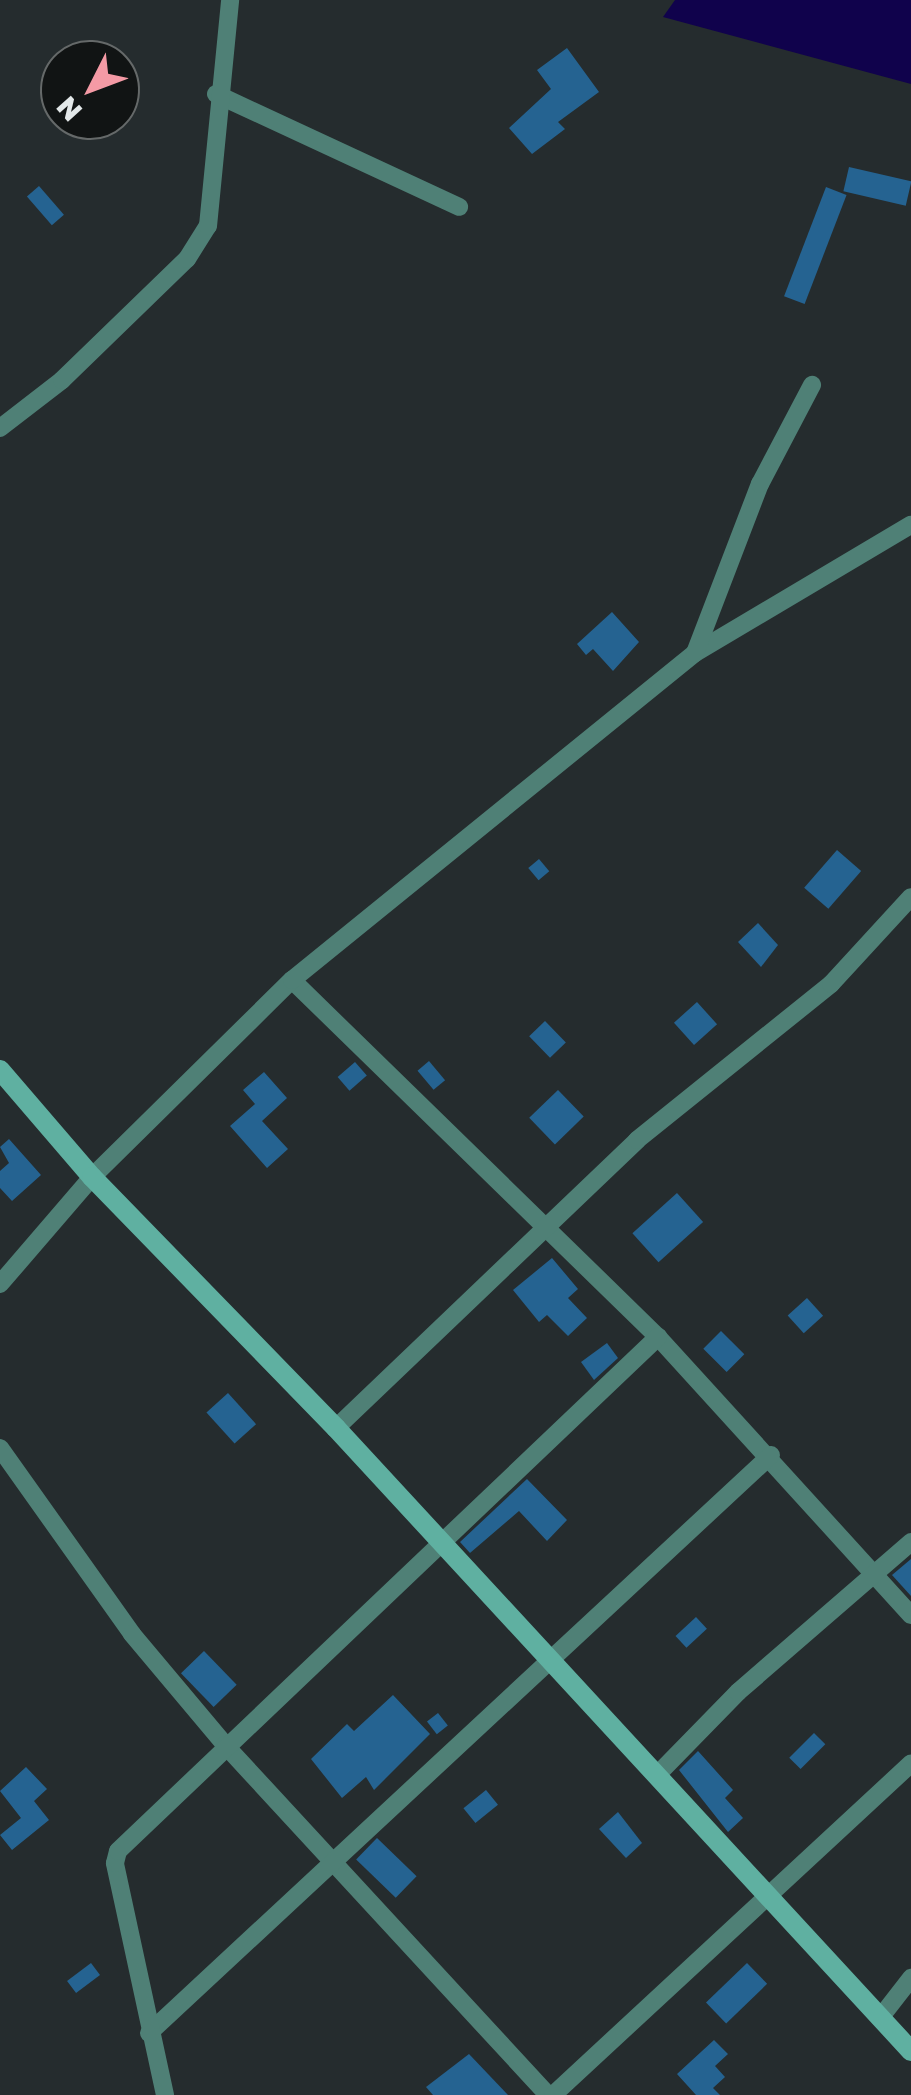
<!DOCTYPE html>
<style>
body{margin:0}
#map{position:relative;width:911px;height:2095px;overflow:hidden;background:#252c2e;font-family:"Golos Text",sans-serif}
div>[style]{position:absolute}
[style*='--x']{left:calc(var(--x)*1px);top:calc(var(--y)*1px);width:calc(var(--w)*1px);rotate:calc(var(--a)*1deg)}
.water>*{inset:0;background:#10024c}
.building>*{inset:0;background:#256391;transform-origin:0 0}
.street>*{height:18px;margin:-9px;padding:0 9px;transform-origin:9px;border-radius:9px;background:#4f8076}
.secondary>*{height:20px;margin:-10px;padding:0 10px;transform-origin:10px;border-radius:10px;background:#5fb0a1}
span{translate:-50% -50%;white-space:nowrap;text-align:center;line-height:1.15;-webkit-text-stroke:9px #111414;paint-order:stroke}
.north{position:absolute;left:40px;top:40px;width:100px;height:100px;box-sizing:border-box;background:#111414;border:2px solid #656969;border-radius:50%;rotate:228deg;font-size:28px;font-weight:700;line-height:40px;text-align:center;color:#e3e8e9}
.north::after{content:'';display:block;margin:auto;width:35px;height:45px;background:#f49aa5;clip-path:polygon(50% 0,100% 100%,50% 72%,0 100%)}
</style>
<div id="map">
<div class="water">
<i style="clip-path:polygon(675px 0,911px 0,911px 84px,663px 17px)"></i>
</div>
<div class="building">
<i style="clip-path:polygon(567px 48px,599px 92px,558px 122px,565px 129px,532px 154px,509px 128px,551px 89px,537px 70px)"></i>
<i style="left:849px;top:167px;width:64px;height:25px;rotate:13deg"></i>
<i style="left:39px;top:186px;width:38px;height:16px;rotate:49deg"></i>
<i style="left:826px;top:187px;width:22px;height:117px;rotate:21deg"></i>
<i style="clip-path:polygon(612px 612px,639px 642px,613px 671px,593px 649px,586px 655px,577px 644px)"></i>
<i style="left:837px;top:850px;width:32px;height:50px;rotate:41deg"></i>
<i style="left:539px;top:859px;width:16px;height:14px;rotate:50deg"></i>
<i style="clip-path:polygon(758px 923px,778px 945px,761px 967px,738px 942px)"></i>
<i style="left:697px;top:1002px;width:30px;height:31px;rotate:48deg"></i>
<i style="left:545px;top:1021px;width:30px;height:22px;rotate:46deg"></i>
<i style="left:429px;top:1061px;width:25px;height:15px;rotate:50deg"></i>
<i style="left:355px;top:1062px;width:18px;height:23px;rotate:49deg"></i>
<i style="clip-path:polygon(264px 1072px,287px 1098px,262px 1121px,288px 1149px,267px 1168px,230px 1126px,255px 1104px,243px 1090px)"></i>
<i style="left:558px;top:1090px;width:37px;height:40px;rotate:46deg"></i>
<i style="clip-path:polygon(9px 1139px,41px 1175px,12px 1201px,0 1188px,0 1171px,9px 1163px,0 1147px)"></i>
<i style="left:677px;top:1193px;width:39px;height:60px;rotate:48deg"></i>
<i style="clip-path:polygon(552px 1258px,578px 1289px,568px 1298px,587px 1318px,568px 1336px,547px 1315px,539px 1322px,513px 1290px)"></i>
<i style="left:807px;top:1298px;width:24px;height:26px;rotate:48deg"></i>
<i style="left:721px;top:1331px;width:33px;height:25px;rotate:45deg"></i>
<i style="clip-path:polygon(607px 1343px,618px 1358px,594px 1380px,581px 1362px)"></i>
<i style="left:228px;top:1393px;width:42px;height:29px;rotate:48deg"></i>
<i style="clip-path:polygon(527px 1479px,567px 1520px,547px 1541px,519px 1511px,470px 1553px,460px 1542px)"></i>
<i style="clip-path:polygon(911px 1559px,911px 1596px,892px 1575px)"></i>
<i style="left:696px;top:1617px;width:16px;height:28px;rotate:47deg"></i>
<i style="left:204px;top:1651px;width:47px;height:32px;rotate:46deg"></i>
<i style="clip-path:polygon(393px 1695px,430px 1734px,374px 1790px,366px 1777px,342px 1798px,311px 1759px,347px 1724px,354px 1731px)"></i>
<i style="left:438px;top:1713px;width:16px;height:14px;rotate:52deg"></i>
<i style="left:814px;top:1733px;width:16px;height:35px;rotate:45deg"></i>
<i style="clip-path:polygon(698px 1751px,733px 1790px,725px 1798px,743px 1818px,728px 1832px,679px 1770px)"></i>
<i style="clip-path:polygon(26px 1767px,47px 1789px,34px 1801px,49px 1820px,12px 1850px,0 1835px,21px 1818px,0 1791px)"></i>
<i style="left:486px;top:1790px;width:19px;height:29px;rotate:51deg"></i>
<i style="clip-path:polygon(618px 1812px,642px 1843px,626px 1858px,599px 1829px)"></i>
<i style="left:377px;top:1838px;width:55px;height:30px;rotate:44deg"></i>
<i style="left:91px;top:1963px;width:15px;height:30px;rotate:53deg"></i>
<i style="left:747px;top:1963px;width:29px;height:57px;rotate:46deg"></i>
<i style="clip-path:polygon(714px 2040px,728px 2054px,715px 2066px,725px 2077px,713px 2088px,720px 2095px,696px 2095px,677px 2074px)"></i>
<i style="clip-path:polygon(469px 2054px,508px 2095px,433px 2095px,426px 2087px)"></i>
</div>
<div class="street">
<i style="--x:216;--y:94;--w:268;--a:24.9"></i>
<i style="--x:0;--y:428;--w:78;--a:-37.7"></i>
<i style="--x:62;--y:380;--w:174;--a:-44.1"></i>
<i style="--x:187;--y:259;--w:39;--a:-58"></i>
<i style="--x:208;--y:226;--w:227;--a:-84.4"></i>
<i style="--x:695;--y:653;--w:251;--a:-30.7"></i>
<i style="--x:292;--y:980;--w:511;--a:44.29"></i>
<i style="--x:658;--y:1337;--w:376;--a:47.7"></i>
<i style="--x:0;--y:1284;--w:141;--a:-49.3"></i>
<i style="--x:92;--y:1177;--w:281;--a:-44.6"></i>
<i style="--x:292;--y:980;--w:519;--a:-39.06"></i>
<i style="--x:695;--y:653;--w:181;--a:-69"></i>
<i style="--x:760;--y:484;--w:112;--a:-62.3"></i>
<i style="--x:336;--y:1428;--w:417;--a:-43.7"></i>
<i style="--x:637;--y:1140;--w:249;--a:-38.8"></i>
<i style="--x:831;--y:984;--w:118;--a:-47.4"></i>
<i style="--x:0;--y:1448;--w:228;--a:54.6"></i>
<i style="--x:132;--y:1634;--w:145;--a:50"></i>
<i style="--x:225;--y:1745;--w:476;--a:47.3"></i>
<i style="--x:658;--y:1774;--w:115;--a:-45.7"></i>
<i style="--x:738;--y:1692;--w:229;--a:-40.9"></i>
<i style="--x:880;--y:2018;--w:51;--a:-52.2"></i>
<i style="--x:149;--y:2033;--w:849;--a:-42.9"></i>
<i style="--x:165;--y:2095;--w:237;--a:-102.2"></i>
<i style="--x:115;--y:1863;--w:12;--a:-76"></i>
<i style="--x:118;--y:1851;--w:746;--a:-43.59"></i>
<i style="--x:553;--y:2095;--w:488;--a:-42.8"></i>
</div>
<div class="secondary">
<i style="--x:0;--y:1070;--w:141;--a:49.3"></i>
<i style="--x:92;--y:1177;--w:350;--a:45.8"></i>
<i style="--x:336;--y:1428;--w:848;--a:47.29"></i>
</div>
<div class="north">N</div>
</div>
